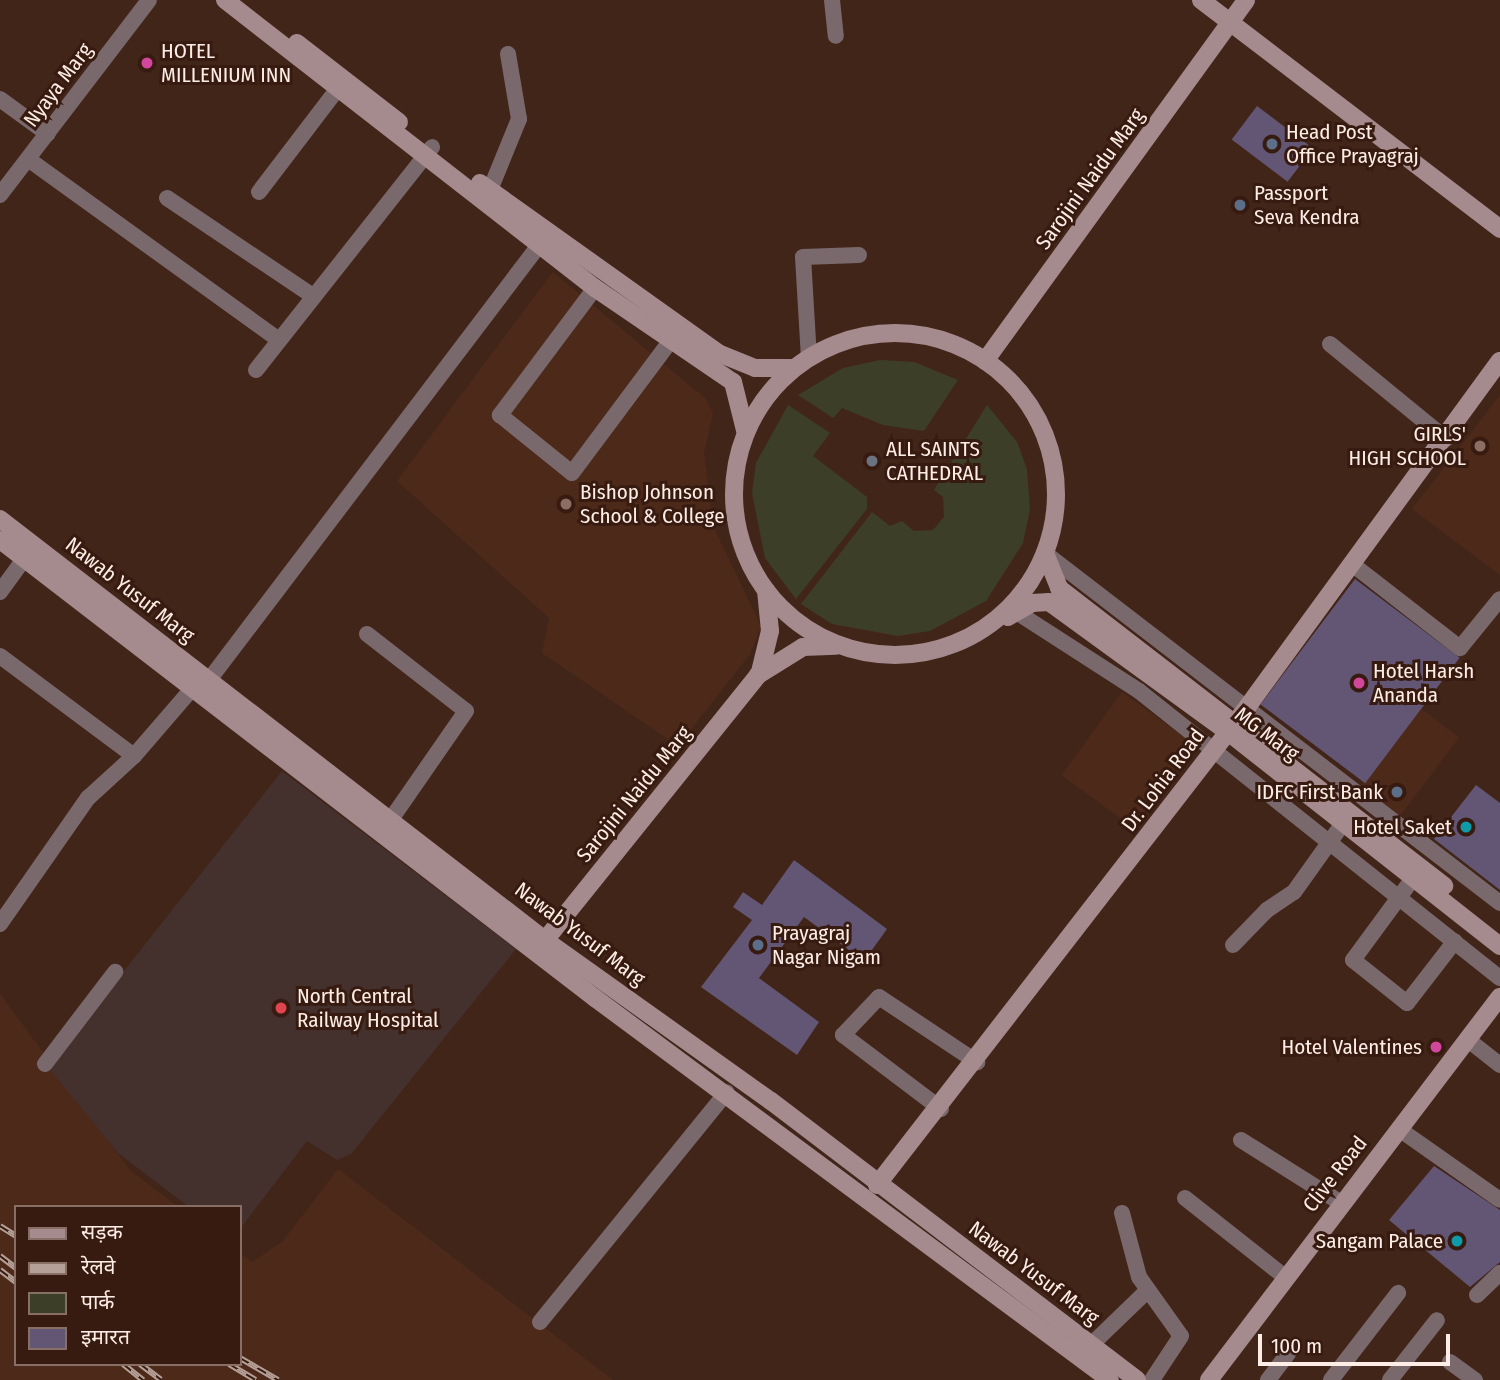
<!DOCTYPE html>
<meta charset="utf-8">
<style>
body{margin:0}
#map{position:relative;width:1500px;height:1380px;overflow:hidden;background:#422519;font-family:"Fira Sans Condensed","Noto Sans Devanagari",sans-serif}
div>[style]{position:absolute}
[style*='--x']{left:calc(var(--x)*1px);top:calc(var(--y)*1px);width:calc(var(--w)*1px);rotate:calc(var(--a)*1deg)}
.built>*{inset:0;background:#4d291a;transform-origin:0 0}
.medical>*{inset:0;background:#44302c}
.green>*{inset:0;background:#3c3e27}
.building>*{inset:0;background:#625674;transform-origin:0 0}
.street>*{height:16px;margin:-8px;padding:0 8px;transform-origin:8px;border-radius:8px;background:#7a696c}
.secondary>*{height:18px;margin:-9px;padding:0 9px;transform-origin:9px;border-radius:9px;background:#a58a8e}
.secondary>.ring{margin:-9px;padding:0;box-sizing:content-box;background:none;border:18px solid #a58a8e;border-radius:50%}
.rail>*{height:6px;margin-top:-3px;transform-origin:0;background:repeating-linear-gradient(90deg,#381b10 0 10px,#b5a097 0 20px);box-sizing:border-box;border-block:2px solid #b5a097}
.dots>*{width:19px;height:19px;translate:-50% -50%;box-sizing:border-box;border:4px solid #381b10;border-radius:50%}
span{translate:-50% -50%;white-space:nowrap;text-align:center;line-height:1.15;-webkit-text-stroke:6px #381b10;paint-order:stroke}
.poi-label{font-size:21px;color:#fdede6}
.left{translate:0 -50%;text-align:left}
.right{translate:-100% -50%;text-align:right}
.street-label{font-size:21px;color:#fdede6}
.legend{position:absolute;left:14px;top:1205px;width:228px;height:161px;box-sizing:border-box;background:#381b10;border:2px solid #876f66;margin:0;padding:9px 12px;list-style:none;font-size:21px;color:#fdede6}
.legend li{display:flex;align-items:center;gap:14px;height:35px}
.legend b{width:35px;border:2px solid #876f66}
.scale{position:absolute;left:1258px;top:1334px;width:192px;height:32px;box-sizing:border-box;border:4px solid #fdede6;border-top:0;padding-left:9px;font-size:21px;line-height:24px;white-space:nowrap;color:#fdede6;-webkit-text-stroke:5px #381b10;paint-order:stroke}
</style>
<div id="map">
<div class="built">
<i style="clip-path:polygon(553px 272px,706px 399px,713px 413px,704px 453px,713px 526px,761px 626px,750px 654px,678px 746px,542px 653px,549px 618px,397px 481px)"></i>
<i style="clip-path:polygon(1500px 395px,1500px 575px,1412px 509px)"></i>
<i style="left:1122px;top:692px;width:88px;height:103px;rotate:36deg"></i>
<i style="left:1420px;top:708px;width:49px;height:100px;rotate:37deg"></i>
<i style="clip-path:polygon(0 994px,130px 1170px,178px 1207px,16px 1207px,16px 1364px,240px 1364px,240px 1253px,252px 1262px,283px 1241px,338px 1169px,613px 1380px,0 1380px)"></i>
</div>
<div class="medical">
<i style="clip-path:polygon(282px 771px,516px 949px,351px 1154px,337px 1160px,307px 1141px,240px 1229px,240px 1207px,189px 1207px,118px 1153px,48px 1067px)"></i>
</div>
<div class="green">
<i style="clip-path:polygon(880px 360px,914px 362px,958px 380px,924px 431px,883px 425px,842px 408px,833px 418px,798px 395px,843px 368px)"></i>
<i style="clip-path:polygon(788px 405px,830px 433px,813px 456px,867px 497px,867px 509px,796px 599px,765px 558px,752px 493px,756px 463px)"></i>
<i style="clip-path:polygon(987px 405px,1017px 442px,1027px 469px,1030px 509px,1023px 543px,986px 601px,930px 631px,898px 636px,832px 624px,801px 604px,872px 512px,890px 526px,902px 521px,914px 531px,933px 530px,944px 517px,943px 497px,934px 490px)"></i>
</div>
<div class="building">
<i style="left:1257px;top:106px;width:70px;height:42px;rotate:37deg"></i>
<i style="left:1355px;top:579px;width:131px;height:157px;rotate:37deg"></i>
<i style="clip-path:polygon(1476px 785px,1500px 803px,1500px 890px,1434px 839px)"></i>
<i style="clip-path:polygon(794px 860px,887px 929px,864px 961px,804px 917px,759px 978px,819px 1022px,797px 1055px,701px 987px,752px 920px,733px 907px,743px 892px,762px 905px)"></i>
<i style="clip-path:polygon(1434px 1166px,1500px 1210px,1500px 1262px,1470px 1287px,1389px 1220px)"></i>
</div>
<div class="street">
<i style="--x:832;--y:0;--w:36;--a:84"></i>
<i style="--x:0;--y:99;--w:59;--a:36.1"></i>
<i style="--x:28;--y:159;--w:309;--a:35.8"></i>
<i style="--x:490;--y:190;--w:77;--a:-67.8"></i>
<i style="--x:519;--y:119;--w:66;--a:-99.6"></i>
<i style="--x:259;--y:192;--w:127;--a:-52.7"></i>
<i style="--x:0;--y:195;--w:245;--a:-52.6"></i>
<i style="--x:167;--y:198;--w:176;--a:33.9"></i>
<i style="--x:595;--y:288;--w:159;--a:126.8"></i>
<i style="--x:500;--y:415;--w:92;--a:38.9"></i>
<i style="--x:572;--y:473;--w:176;--a:-53.3"></i>
<i style="--x:1330;--y:344;--w:150;--a:39.3"></i>
<i style="--x:809;--y:358;--w:101;--a:-93.4"></i>
<i style="--x:803;--y:257;--w:56;--a:-2"></i>
<i style="--x:256;--y:370;--w:284;--a:-51.7"></i>
<i style="--x:1045;--y:553;--w:574;--a:37.57"></i>
<i style="--x:1352;--y:564;--w:137;--a:37.9"></i>
<i style="--x:1460;--y:648;--w:63;--a:-50.8"></i>
<i style="--x:0;--y:592;--w:41;--a:-54"></i>
<i style="--x:1018;--y:613;--w:144;--a:32.8"></i>
<i style="--x:1139;--y:691;--w:461;--a:38.5"></i>
<i style="--x:367;--y:634;--w:125;--a:37.9"></i>
<i style="--x:466;--y:711;--w:130;--a:124.7"></i>
<i style="--x:0;--y:656;--w:167;--a:36.7"></i>
<i style="--x:209;--y:680;--w:557;--a:-52.8"></i>
<i style="--x:1414;--y:877;--w:103;--a:126.3"></i>
<i style="--x:1353;--y:960;--w:69;--a:38.5"></i>
<i style="--x:1407;--y:1003;--w:78;--a:-52.3"></i>
<i style="--x:0;--y:924;--w:154;--a:-55.1"></i>
<i style="--x:88;--y:798;--w:62;--a:-42.4"></i>
<i style="--x:134;--y:756;--w:87;--a:-49.2"></i>
<i style="--x:1233;--y:945;--w:49;--a:-45.8"></i>
<i style="--x:1267;--y:910;--w:32;--a:-34"></i>
<i style="--x:1294;--y:892;--w:86;--a:-54.5"></i>
<i style="--x:1467;--y:1039;--w:42;--a:38.2"></i>
<i style="--x:45;--y:1064;--w:116;--a:-52.7"></i>
<i style="--x:941;--y:1109;--w:123;--a:-142.9"></i>
<i style="--x:843;--y:1035;--w:52;--a:-46.5"></i>
<i style="--x:879;--y:997;--w:118;--a:33.6"></i>
<i style="--x:1399;--y:1129;--w:123;--a:35.1"></i>
<i style="--x:1241;--y:1140;--w:118;--a:32.2"></i>
<i style="--x:1185;--y:1198;--w:127;--a:38.3"></i>
<i style="--x:1122;--y:1213;--w:66;--a:75.1"></i>
<i style="--x:1139;--y:1277;--w:72;--a:54.6"></i>
<i style="--x:1181;--y:1336;--w:53;--a:123.4"></i>
<i style="--x:1477;--y:1295;--w:32;--a:-44"></i>
<i style="--x:540;--y:1322;--w:296;--a:-50.9"></i>
<i style="--x:1091;--y:1345;--w:79;--a:-44"></i>
<i style="--x:1450;--y:1362;--w:31;--a:36"></i>
<i style="--x:1268;--y:1380;--w:34;--a:-53"></i>
<i style="--x:1331;--y:1380;--w:110;--a:-52.4"></i>
<i style="--x:1390;--y:1380;--w:76;--a:-51.9"></i>
</div>
<div class="secondary">
<i style="--x:225;--y:0;--w:469;--a:37.9"></i>
<i style="--x:595;--y:288;--w:167;--a:34.3"></i>
<i style="--x:733;--y:382;--w:49;--a:76"></i>
<i style="--x:1201;--y:0;--w:377;--a:37.4"></i>
<i style="--x:297;--y:43;--w:129;--a:37.8"></i>
<i style="--x:480;--y:183;--w:292;--a:35.5"></i>
<i style="--x:718;--y:353;--w:40;--a:22"></i>
<i style="--x:755;--y:368;--w:38;--a:0"></i>
<i class="ring" style="left:734px;top:333px;width:304px;height:304px"></i>
<i style="--x:985;--y:361;--w:445;--a:-54.1"></i>
<i style="--x:0;--y:519;--w:689;--a:37.69"></i>
<i style="--x:545;--y:940;--w:277;--a:35.5"></i>
<i style="--x:771;--y:1101;--w:460;--a:37.3"></i>
<i style="--x:0;--y:540;--w:751;--a:37.59"></i>
<i style="--x:595;--y:998;--w:641;--a:36.57"></i>
<i style="--x:1045;--y:553;--w:38;--a:68"></i>
<i style="--x:1059;--y:588;--w:487;--a:37.7"></i>
<i style="--x:1008;--y:617;--w:28;--a:-30"></i>
<i style="--x:1032;--y:603;--w:17;--a:-3"></i>
<i style="--x:1049;--y:602;--w:221;--a:36"></i>
<i style="--x:1228;--y:732;--w:346;--a:38.2"></i>
<i style="--x:760;--y:672;--w:42;--a:-76.3"></i>
<i style="--x:770;--y:631;--w:41;--a:-95.6"></i>
<i style="--x:538;--y:949;--w:351;--a:-51.2"></i>
<i style="--x:758;--y:675;--w:53;--a:-31.9"></i>
<i style="--x:803;--y:647;--w:33;--a:-2"></i>
<i style="--x:877;--y:1185;--w:606;--a:-52.24"></i>
<i style="--x:1248;--y:706;--w:427;--a:-53.9"></i>
<i style="--x:1209;--y:1380;--w:481;--a:-52.8"></i>
</div>
<div class="rail">
<i style="--x:0;--y:1226;--w:19;--a:32"></i>
<i style="--x:0;--y:1256;--w:20;--a:37"></i>
<i style="--x:0;--y:1270;--w:20;--a:37"></i>
<i style="--x:240;--y:1358;--w:44;--a:30.1"></i>
<i style="--x:123;--y:1364;--w:26;--a:39"></i>
<i style="--x:140;--y:1364;--w:26;--a:37"></i>
<i style="--x:229;--y:1364;--w:31;--a:31"></i>
</div>
<div class="dots">
<i style="left:147px;top:63px;background:#d1479c"></i>
<i style="left:1272px;top:144px;background:#5c6f8a"></i>
<i style="left:1240px;top:205px;background:#5c6f8a"></i>
<i style="left:1480px;top:446px;background:#8d6e63"></i>
<i style="left:872px;top:461px;background:#6b7280"></i>
<i style="left:566px;top:504px;background:#8d6e63"></i>
<i style="left:1359px;top:683px;background:#d1479c"></i>
<i style="left:1397px;top:792px;background:#5c6f8a"></i>
<i style="left:1466px;top:827px;background:#0f9aa8"></i>
<i style="left:758px;top:945px;background:#5c6f8a"></i>
<i style="left:281px;top:1008px;background:#e0444e"></i>
<i style="left:1436px;top:1047px;background:#d1479c"></i>
<i style="left:1457px;top:1241px;background:#0f9aa8"></i>
</div>
<div class="poi-label">
<span class="left" style="left:161px;top:63px">HOTEL<br>MILLENIUM INN</span>
<span class="left" style="left:1286px;top:144px">Head Post<br>Office Prayagraj</span>
<span class="left" style="left:1254px;top:205px">Passport<br>Seva Kendra</span>
<span class="right" style="left:1466px;top:446px">GIRLS'<br>HIGH SCHOOL</span>
<span class="left" style="left:886px;top:461px">ALL SAINTS<br>CATHEDRAL</span>
<span class="left" style="left:580px;top:504px">Bishop Johnson<br>School &amp; College</span>
<span class="left" style="left:1373px;top:683px">Hotel Harsh<br>Ananda</span>
<span class="right" style="left:1383px;top:792px">IDFC First Bank</span>
<span class="right" style="left:1452px;top:827px">Hotel Saket</span>
<span class="left" style="left:772px;top:945px">Prayagraj<br>Nagar Nigam</span>
<span class="left" style="left:297px;top:1008px">North Central<br>Railway Hospital</span>
<span class="right" style="left:1422px;top:1047px">Hotel Valentines</span>
<span class="right" style="left:1443px;top:1241px">Sangam Palace</span>
</div>
<div class="street-label">
<span style="left:58px;top:85px;rotate:-53deg">Nyaya Marg</span>
<span style="left:1090px;top:179px;rotate:-54deg">Sarojini Naidu Marg</span>
<span style="left:130px;top:590px;rotate:38deg">Nawab Yusuf Marg</span>
<span style="left:1267px;top:734px;rotate:37deg">MG Marg</span>
<span style="left:1163px;top:780px;rotate:-53deg">Dr. Lohia Road</span>
<span style="left:634px;top:794px;rotate:-51deg">Sarojini Naidu Marg</span>
<span style="left:580px;top:934px;rotate:37deg">Nawab Yusuf Marg</span>
<span style="left:1335px;top:1174px;rotate:-52deg">Clive Road</span>
<span style="left:1034px;top:1273px;rotate:37deg">Nawab Yusuf Marg</span>
</div>
<ul class="legend">
<li><b style="height:9px;background:#a58a8e"></b>सड़क</li>
<li><b style="height:9px;background:#b5a097"></b>रेलवे</li>
<li><b style="height:19px;background:#3c3e27"></b>पार्क</li>
<li><b style="height:19px;background:#625674"></b>इमारत</li>
</ul>
<div class="scale">100 m</div>
</div>
